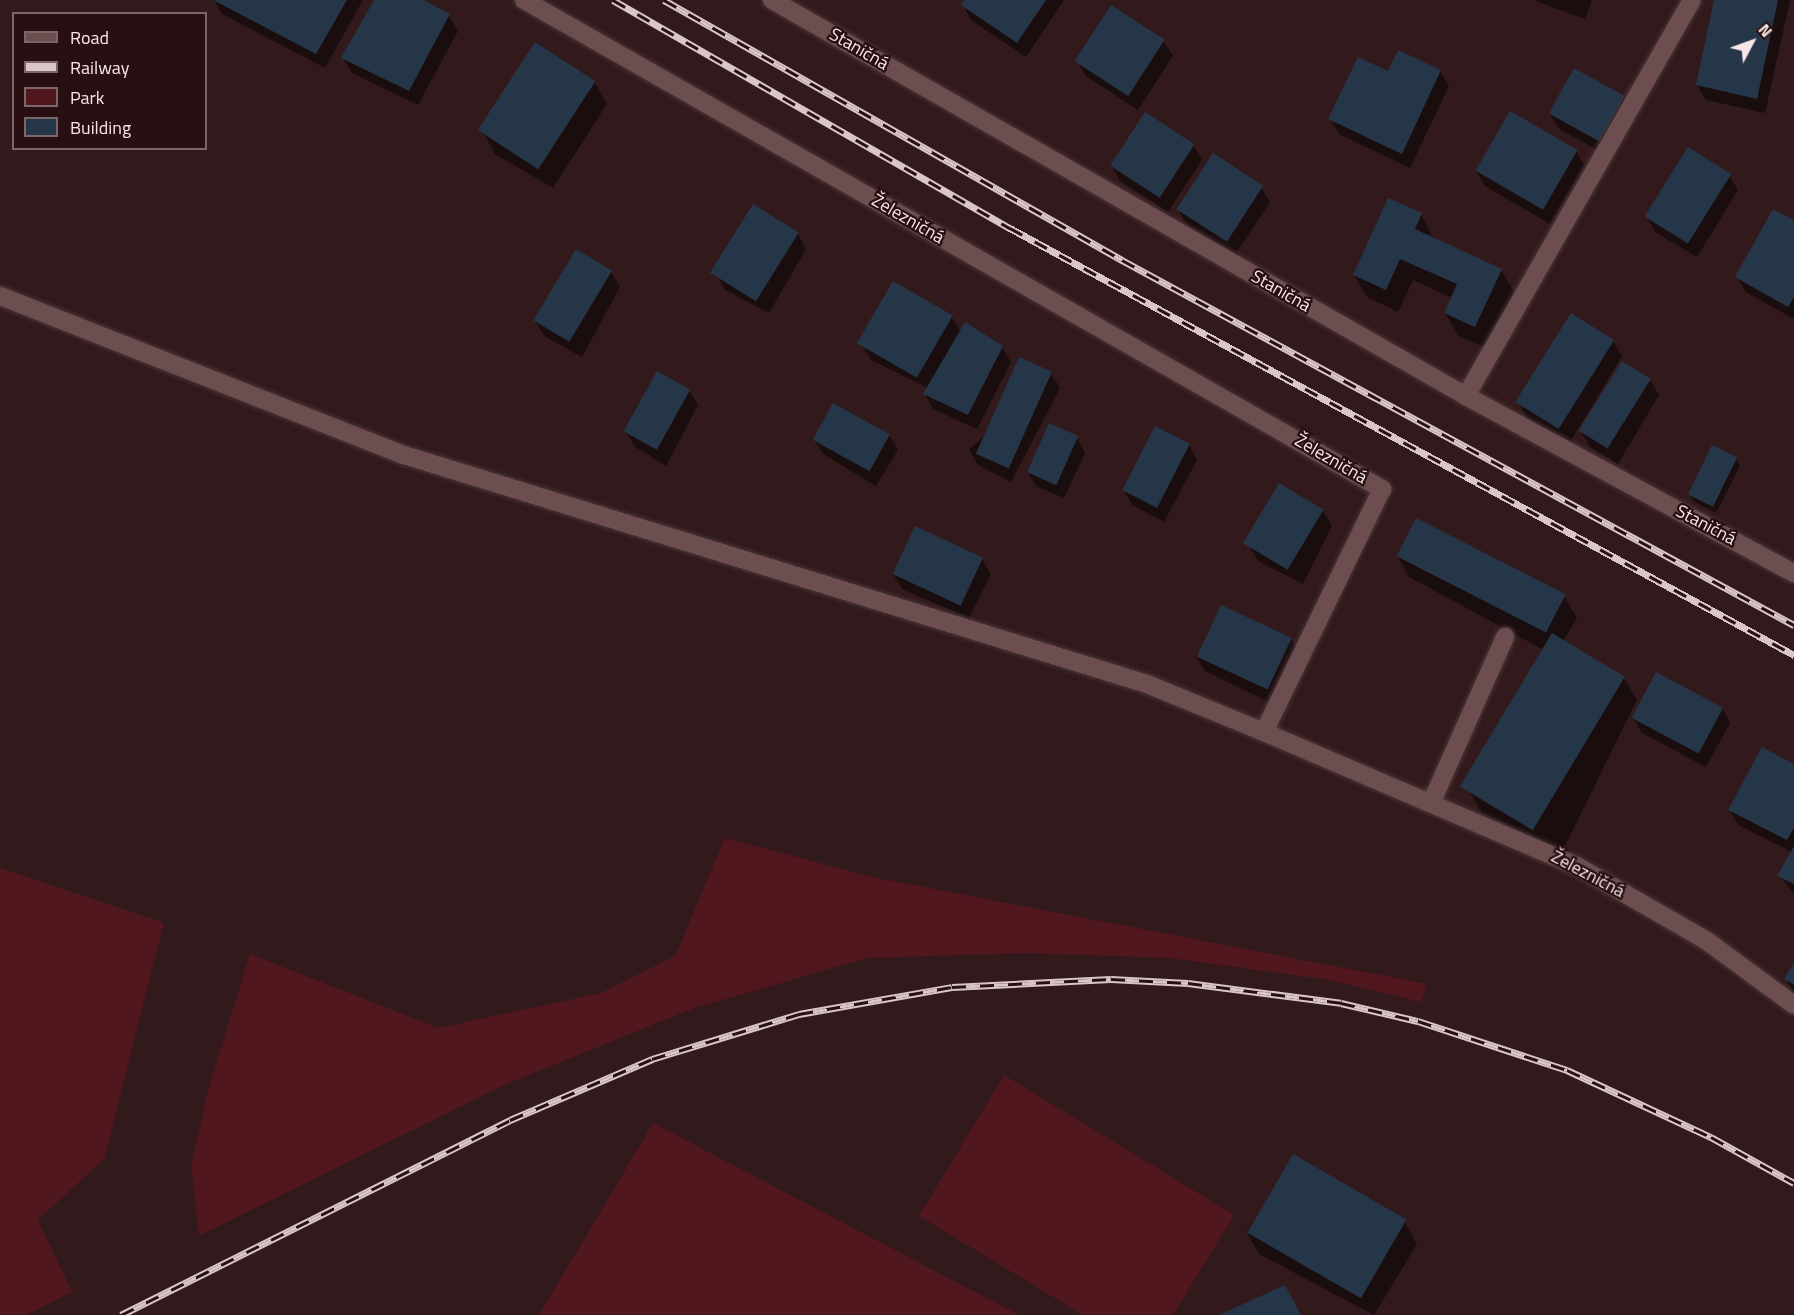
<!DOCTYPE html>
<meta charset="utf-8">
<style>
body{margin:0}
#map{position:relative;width:1794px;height:1315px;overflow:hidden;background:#32191b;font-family:"Titillium Web",sans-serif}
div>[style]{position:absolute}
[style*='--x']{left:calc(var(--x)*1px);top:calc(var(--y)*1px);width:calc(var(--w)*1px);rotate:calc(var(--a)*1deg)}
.green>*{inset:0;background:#51171f}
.shadow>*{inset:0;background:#0007}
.building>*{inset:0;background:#263649;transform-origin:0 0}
.roads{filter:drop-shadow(0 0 2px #4a3638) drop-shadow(0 0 2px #4a3638)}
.minor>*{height:18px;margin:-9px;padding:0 9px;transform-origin:9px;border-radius:9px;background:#6c4e50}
.rail>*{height:7px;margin-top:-3.5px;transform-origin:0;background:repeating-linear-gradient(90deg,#281012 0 14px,#d9c6c6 0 28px);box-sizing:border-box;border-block:2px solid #d9c6c6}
span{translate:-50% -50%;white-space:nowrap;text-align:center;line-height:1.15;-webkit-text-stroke:4.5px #281012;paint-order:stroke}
.street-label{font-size:18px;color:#f9e7e7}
.legend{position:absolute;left:12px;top:12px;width:195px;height:138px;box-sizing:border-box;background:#281012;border:2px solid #7c6667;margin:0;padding:8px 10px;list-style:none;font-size:18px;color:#f9e7e7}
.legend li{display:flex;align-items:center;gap:12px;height:30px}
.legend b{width:30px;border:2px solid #7c6667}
.north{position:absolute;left:1722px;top:12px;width:60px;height:60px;-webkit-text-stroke:4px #281012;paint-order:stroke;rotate:49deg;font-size:16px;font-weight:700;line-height:24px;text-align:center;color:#f9e7e7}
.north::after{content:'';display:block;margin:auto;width:21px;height:27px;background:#f9e7e7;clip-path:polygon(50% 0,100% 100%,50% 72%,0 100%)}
</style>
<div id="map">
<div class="green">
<i style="clip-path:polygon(725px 838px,872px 877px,1427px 984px,1421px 1002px,1330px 980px,1170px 958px,1027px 953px,868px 958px,694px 1008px,504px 1085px,199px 1236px,191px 1165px,209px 1087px,250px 954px,438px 1028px,601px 993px,675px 956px)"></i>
<i style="clip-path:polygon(0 868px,164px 923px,104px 1159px,38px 1220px,72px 1292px,26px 1315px,0 1315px)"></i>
<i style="clip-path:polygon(1004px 1075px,1234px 1215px,1173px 1315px,1083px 1315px,919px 1216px)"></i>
<i style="clip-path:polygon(653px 1123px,1019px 1315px,539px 1315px)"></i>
</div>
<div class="shadow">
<i style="clip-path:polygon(214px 0,363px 0,325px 68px,222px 14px)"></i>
<i style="clip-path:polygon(375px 0,421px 0,449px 16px,458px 31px,418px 105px,352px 73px,343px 58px)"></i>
<i style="clip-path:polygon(966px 0,1064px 0,1026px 57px,971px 20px,963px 5px)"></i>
<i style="clip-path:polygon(1533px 0,1592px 0,1585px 19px)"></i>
<i style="clip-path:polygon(1716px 0,1790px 0,1765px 113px,1706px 100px,1697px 85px)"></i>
<i style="clip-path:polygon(1164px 42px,1173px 56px,1138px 110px,1086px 76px,1077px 61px)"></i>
<i style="clip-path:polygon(1440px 71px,1449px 86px,1410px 168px,1339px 134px,1330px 119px,1388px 73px)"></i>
<i style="clip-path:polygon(594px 82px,607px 104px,553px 188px,495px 154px,483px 132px)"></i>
<i style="clip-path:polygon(1623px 97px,1632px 112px,1608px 156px,1559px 129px,1550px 114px)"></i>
<i style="clip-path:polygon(1193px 145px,1202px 160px,1168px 212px,1120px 181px,1112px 166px)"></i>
<i style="clip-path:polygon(1576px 151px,1584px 166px,1550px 224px,1485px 186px,1476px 171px)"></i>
<i style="clip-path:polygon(1729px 175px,1738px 190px,1697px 257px,1655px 232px,1647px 217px)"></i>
<i style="clip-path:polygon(1261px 187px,1270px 202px,1234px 256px,1186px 223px,1177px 208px)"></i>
<i style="clip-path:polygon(1421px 214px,1433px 239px,1501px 270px,1514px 292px,1488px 349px,1458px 335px,1445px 313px,1452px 298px,1413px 280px,1398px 312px,1367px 297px,1354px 275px)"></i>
<i style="clip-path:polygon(1794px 222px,1794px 319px,1746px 292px,1737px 277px)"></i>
<i style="clip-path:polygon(798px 234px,806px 249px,769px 313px,725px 290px,717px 275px)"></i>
<i style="clip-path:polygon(611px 272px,620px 287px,582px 357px,544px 336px,535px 321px)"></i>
<i style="clip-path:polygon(951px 316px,961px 332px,1002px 347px,1011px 362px,977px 429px,933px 409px,925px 394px,928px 388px,871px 360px,862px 345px)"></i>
<i style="clip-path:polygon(1613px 341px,1622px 356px,1569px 444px,1527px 418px,1519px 403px)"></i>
<i style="clip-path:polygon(1051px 373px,1060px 388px,1011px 482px,978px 465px,969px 450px)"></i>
<i style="clip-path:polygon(1650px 380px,1659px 395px,1618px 464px,1590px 447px,1581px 432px)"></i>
<i style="clip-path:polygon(689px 390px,698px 405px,666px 466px,635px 447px,626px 432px)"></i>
<i style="clip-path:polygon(889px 435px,898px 450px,876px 486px,823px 454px,814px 439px)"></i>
<i style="clip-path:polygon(1077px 438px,1085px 453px,1064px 498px,1036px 486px,1027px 471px)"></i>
<i style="clip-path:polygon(1189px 445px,1197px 460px,1164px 522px,1132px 505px,1124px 490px)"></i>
<i style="clip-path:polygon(1736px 459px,1740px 466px,1716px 513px,1693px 501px,1689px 494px)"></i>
<i style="clip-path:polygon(1323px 511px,1332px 526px,1303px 584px,1258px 561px,1249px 546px)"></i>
<i style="clip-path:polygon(1397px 555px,1564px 596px,1577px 618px,1563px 641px,1624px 678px,1637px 700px,1563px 850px,1482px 813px,1469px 791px,1544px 650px,1409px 577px)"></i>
<i style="clip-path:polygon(982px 559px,991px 574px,969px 618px,902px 589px,893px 574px)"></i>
<i style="clip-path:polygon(1291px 639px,1300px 654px,1275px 705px,1205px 671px,1196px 656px)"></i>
<i style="clip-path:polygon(1722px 708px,1730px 723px,1706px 767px,1642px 733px,1633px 718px)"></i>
<i style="clip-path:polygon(1794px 765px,1794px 894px,1779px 876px,1792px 852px,1738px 825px,1730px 810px)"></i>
<i style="clip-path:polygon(1794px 966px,1794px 994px,1786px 979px)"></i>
<i style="clip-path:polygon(1405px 1222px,1417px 1244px,1374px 1315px,1259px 1254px,1246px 1231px)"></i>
</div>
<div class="building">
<i style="clip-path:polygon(213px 0,347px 0,316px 54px)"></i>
<i style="clip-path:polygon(374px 0,424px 0,450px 14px,409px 91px,341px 58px)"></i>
<i style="clip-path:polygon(964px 0,1046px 0,1017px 43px,961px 5px)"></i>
<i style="clip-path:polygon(1714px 0,1778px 0,1757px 99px,1696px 85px)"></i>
<i style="left:1111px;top:5px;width:64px;height:67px;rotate:33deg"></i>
<i style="left:535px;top:42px;width:72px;height:105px;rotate:33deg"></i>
<i style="clip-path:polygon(1398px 50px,1441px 70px,1402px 154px,1328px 119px,1358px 57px,1388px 71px)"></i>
<i style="left:1574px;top:68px;width:58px;height:52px;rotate:29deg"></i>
<i style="left:1510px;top:111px;width:78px;height:69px;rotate:30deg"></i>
<i style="left:1145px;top:112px;width:59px;height:64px;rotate:33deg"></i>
<i style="left:1688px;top:147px;width:51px;height:82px;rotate:32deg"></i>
<i style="left:1213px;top:153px;width:60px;height:67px;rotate:33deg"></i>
<i style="clip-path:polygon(1388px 198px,1422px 213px,1415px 229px,1502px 269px,1475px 327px,1444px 313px,1457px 284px,1400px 259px,1386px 290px,1353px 275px)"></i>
<i style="left:753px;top:204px;width:54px;height:81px;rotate:32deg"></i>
<i style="clip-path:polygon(1773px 209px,1794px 220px,1794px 297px,1788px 307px,1735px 277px)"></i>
<i style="left:576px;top:249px;width:42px;height:83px;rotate:31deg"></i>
<i style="left:893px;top:281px;width:69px;height:72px;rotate:30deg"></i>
<i style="left:1571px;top:313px;width:51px;height:105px;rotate:32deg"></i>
<i style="clip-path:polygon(965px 322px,1003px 346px,968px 415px,923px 394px)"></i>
<i style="left:1019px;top:357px;width:36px;height:106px;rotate:24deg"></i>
<i style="left:1622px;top:361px;width:34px;height:82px;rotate:32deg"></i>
<i style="left:657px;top:371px;width:38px;height:69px;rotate:29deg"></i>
<i style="left:833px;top:403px;width:65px;height:42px;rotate:29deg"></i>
<i style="left:1049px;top:423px;width:32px;height:54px;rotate:24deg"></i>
<i style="left:1155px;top:426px;width:39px;height:72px;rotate:27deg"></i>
<i style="left:1712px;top:445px;width:28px;height:55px;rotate:26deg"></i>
<i style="left:1279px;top:483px;width:52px;height:70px;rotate:31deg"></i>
<i style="left:1416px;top:518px;width:168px;height:43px;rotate:27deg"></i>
<i style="left:915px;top:526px;width:75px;height:53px;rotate:25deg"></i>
<i style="left:1221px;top:605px;width:78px;height:57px;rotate:25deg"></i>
<i style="left:1552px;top:633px;width:85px;height:179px;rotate:31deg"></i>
<i style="left:1656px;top:672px;width:76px;height:52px;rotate:28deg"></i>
<i style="clip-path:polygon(1762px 747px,1794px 764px,1794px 828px,1787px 840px,1728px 810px)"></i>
<i style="clip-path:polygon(1794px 846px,1794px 884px,1777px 876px)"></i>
<i style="clip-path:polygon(1794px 963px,1794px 985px,1784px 979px)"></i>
<i style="left:1293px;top:1154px;width:131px;height:91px;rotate:30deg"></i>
<i style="clip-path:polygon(1285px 1285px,1301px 1315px,1219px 1315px)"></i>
</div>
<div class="roads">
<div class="minor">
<i style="--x:524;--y:0;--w:988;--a:29.68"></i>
<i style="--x:1382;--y:489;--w:270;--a:115.9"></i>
<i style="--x:1264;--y:732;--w:338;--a:23.2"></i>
<i style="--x:1575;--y:865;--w:152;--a:29.9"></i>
<i style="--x:1707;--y:941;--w:108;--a:36.3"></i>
<i style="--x:772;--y:0;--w:799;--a:29.71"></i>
<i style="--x:1466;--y:396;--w:373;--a:28.4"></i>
<i style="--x:0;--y:296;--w:434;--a:21.5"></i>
<i style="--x:404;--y:455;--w:777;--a:17.13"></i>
<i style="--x:1147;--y:684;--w:126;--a:22.3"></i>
<i style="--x:1466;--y:396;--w:456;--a:-60.3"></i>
<i style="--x:1432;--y:801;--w:180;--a:-66"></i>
</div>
</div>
<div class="rail">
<i style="--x:613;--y:0;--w:458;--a:29.9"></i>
<i style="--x:1010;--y:228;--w:893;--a:28.57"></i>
<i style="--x:664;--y:0;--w:527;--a:29.58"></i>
<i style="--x:1122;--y:260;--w:765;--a:28.51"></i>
<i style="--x:121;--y:1315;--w:435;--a:-26.6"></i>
<i style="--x:510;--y:1120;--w:155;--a:-23.2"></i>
<i style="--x:652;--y:1059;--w:154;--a:-17"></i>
<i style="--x:799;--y:1014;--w:155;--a:-10"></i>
<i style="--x:952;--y:987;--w:159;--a:-2.9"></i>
<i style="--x:1111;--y:979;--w:77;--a:3"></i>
<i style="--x:1188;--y:983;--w:154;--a:7.4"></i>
<i style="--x:1341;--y:1003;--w:79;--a:13.2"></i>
<i style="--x:1418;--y:1021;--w:157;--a:18.2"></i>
<i style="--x:1567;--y:1070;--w:159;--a:25"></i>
<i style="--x:1711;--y:1137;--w:95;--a:29"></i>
</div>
<div class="street-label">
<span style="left:859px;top:49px;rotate:30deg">Staničná</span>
<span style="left:908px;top:219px;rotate:30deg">Železničná</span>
<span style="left:1281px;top:291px;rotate:30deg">Staničná</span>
<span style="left:1331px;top:459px;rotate:30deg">Železničná</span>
<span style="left:1706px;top:525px;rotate:28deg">Staničná</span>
<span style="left:1588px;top:874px;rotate:28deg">Železničná</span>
</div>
<ul class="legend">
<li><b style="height:8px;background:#6c4e50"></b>Road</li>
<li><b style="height:8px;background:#d9c6c6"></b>Railway</li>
<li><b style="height:16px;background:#51171f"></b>Park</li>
<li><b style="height:16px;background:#263649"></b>Building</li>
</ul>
<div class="north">N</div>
</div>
